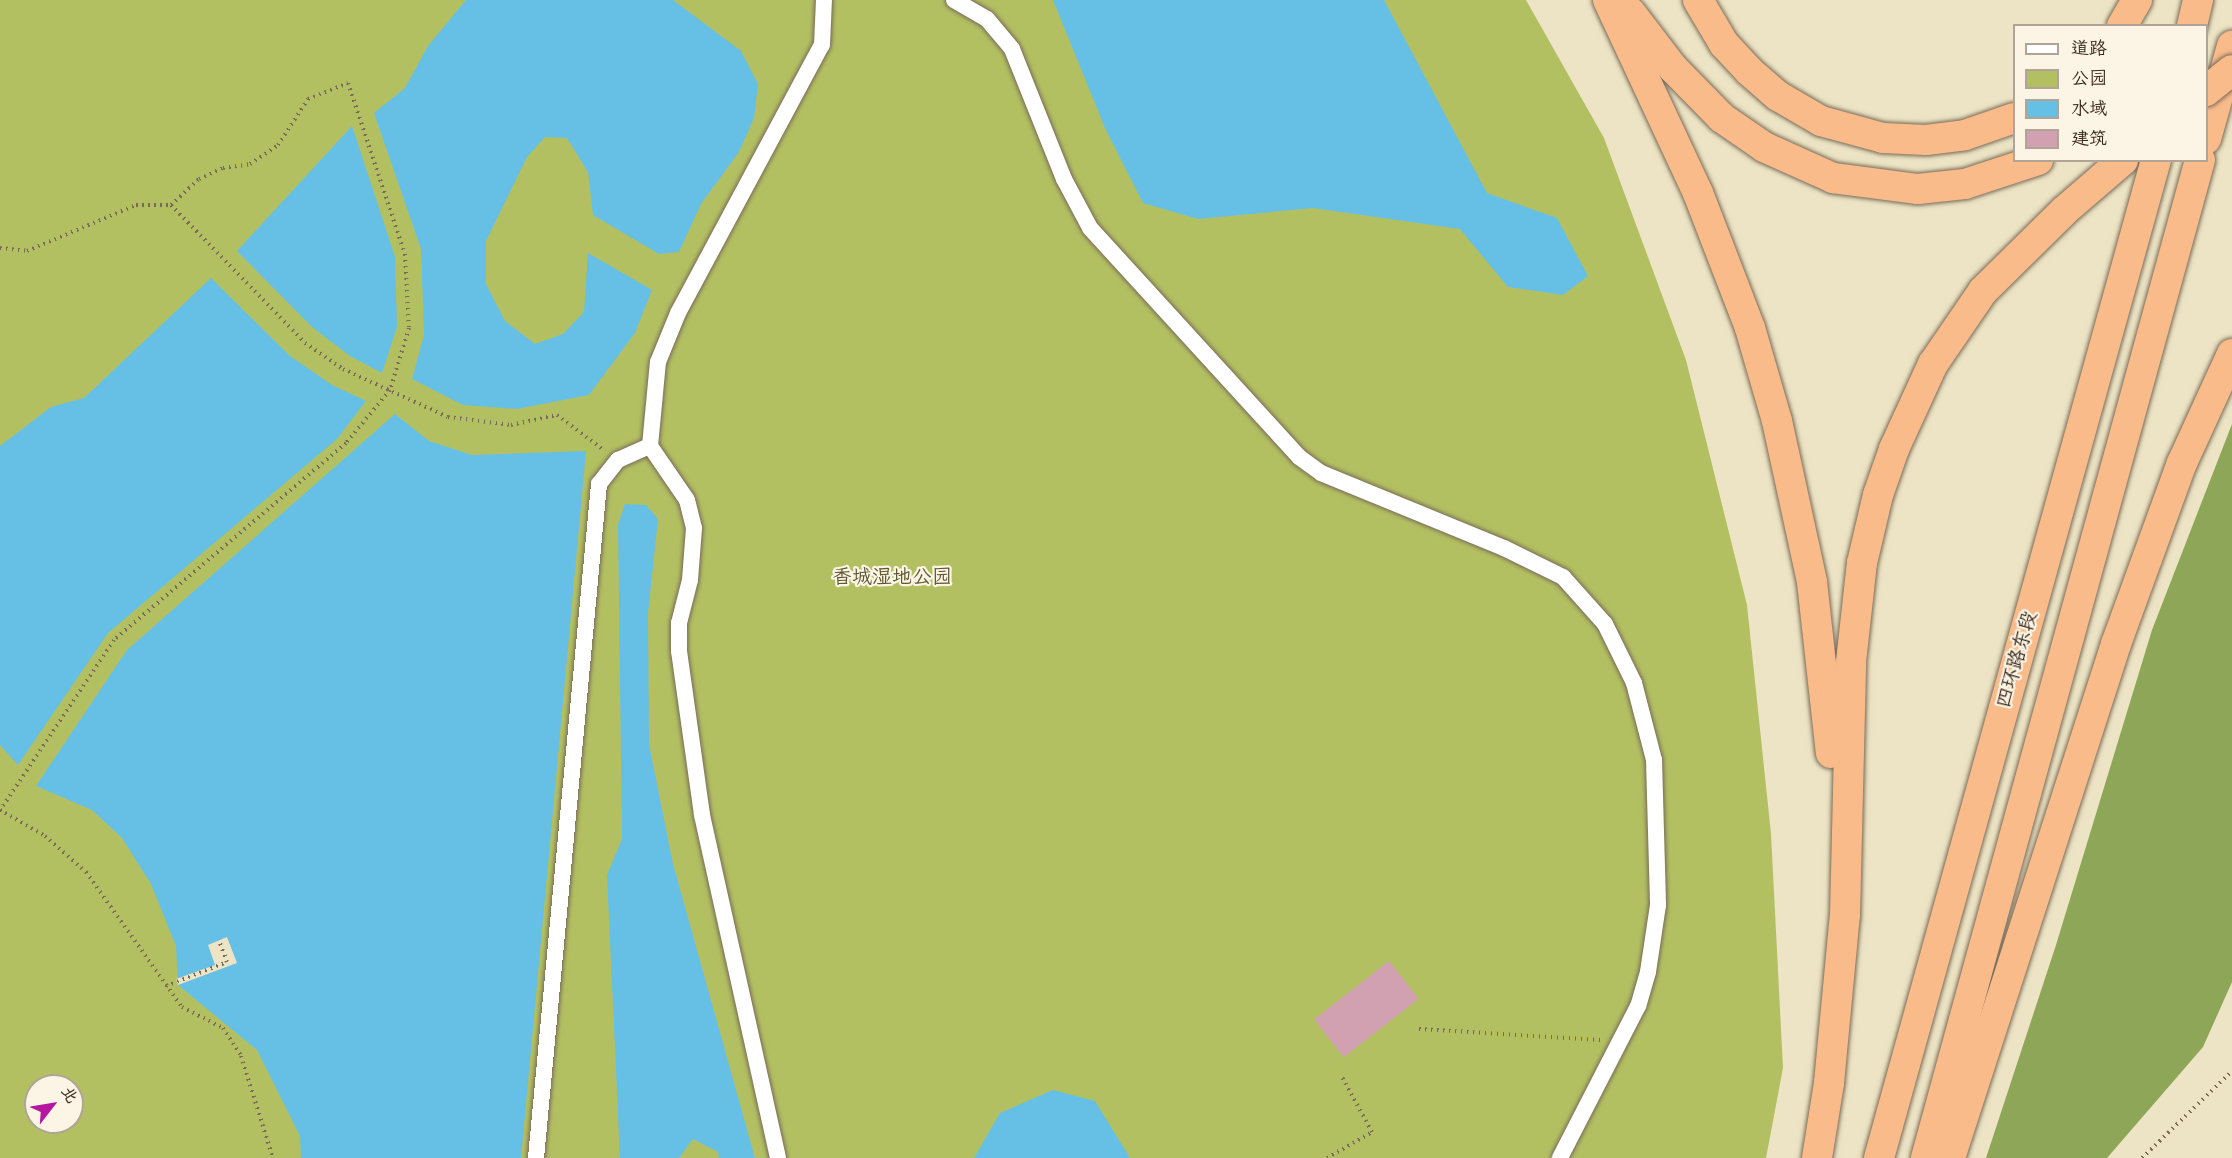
<!DOCTYPE html>
<meta charset="utf-8">
<style>
body{margin:0}
#map{position:relative;width:2232px;height:1158px;overflow:hidden;background:#ece4c4;font-family:Dekko,"LXGW WenKai TC",sans-serif}
div>[style]{position:absolute}
[style*='--x']{left:calc(var(--x)*1px);top:calc(var(--y)*1px);width:calc(var(--w)*1px);rotate:calc(var(--a)*1deg)}
.green>*{inset:0;background:#b3c062}
.forest>*{inset:0;background:#8ea658}
.water>*{inset:0;background:#66bfe4}
.pier>*{inset:0;background:#ece4c4}
.building>*{inset:0;background:#d1a1b2;transform-origin:0 0}
.path>*{height:4px;margin-top:-2px;transform-origin:0;background:repeating-linear-gradient(90deg,#796b58 0 1.5px,transparent 0 6px)}
.roads{filter:drop-shadow(0 0 2px #796b58) drop-shadow(0 0 2px #796b58)}
.street>*{height:16px;margin:-8px;padding:0 8px;transform-origin:8px;border-radius:8px;background:#fff}
.highway>*{height:30px;margin:-15px;padding:0 15px;transform-origin:15px;border-radius:15px;background:#fabb8b}
.bridges{filter:drop-shadow(0 0 2px #796b58) drop-shadow(0 0 2px #796b58)}
.highway-bridge>*{height:30px;margin:-15px;padding:0 15px;transform-origin:15px;border-radius:15px;background:#fabb8b}
span{translate:-50% -50%;white-space:nowrap;text-align:center;line-height:1.15;-webkit-text-stroke:4.5px #fcf5e5;paint-order:stroke}
.park-label{font-size:20px;color:#5f5732}
.street-label{font-size:20px;color:#3b2a1e}
.legend{position:absolute;left:2013px;top:24px;width:195px;height:138px;box-sizing:border-box;background:#fcf5e5;border:2px solid #afa495;margin:0;padding:8px 10px;list-style:none;font-size:18px;color:#3b2a1e}
.legend li{display:flex;align-items:center;gap:12px;height:30px}
.legend b{width:30px;border:2px solid #afa495}
.north{position:absolute;left:24px;top:1074px;width:60px;height:60px;box-sizing:border-box;background:#fcf5e5;border:2px solid #afa495;border-radius:50%;rotate:59deg;font-size:16px;font-weight:700;line-height:24px;text-align:center;color:#3b2a1e}
.north::after{content:'';display:block;margin:auto;width:21px;height:27px;background:#b5179e;clip-path:polygon(50% 0,100% 100%,50% 72%,0 100%)}
</style>
<div id="map">
<div class="green">
<i style="clip-path:polygon(evenodd,0 0,1526px 0,1604px 138px,1686px 360px,1747px 605px,1771px 834px,1783px 1068px,1766px 1158px,0 1158px,0 0,36px 1086px,72px 1086px,72px 1122px,36px 1122px,36px 1086px)"></i>
</div>
<div class="forest">
<i style="clip-path:polygon(2232px 424px,2232px 982px,2203px 1047px,2107px 1158px,1986px 1158px,2056px 945px,2152px 630px)"></i>
</div>
<div class="water">
<i style="clip-path:polygon(466px 0,673px 0,741px 51px,758px 84px,754px 118px,739px 152px,701px 204px,679px 252px,659px 254px,593px 215px,588px 172px,567px 138px,545px 137px,527px 157px,486px 241px,486px 284px,505px 321px,535px 344px,563px 334px,584px 312px,588px 253px,652px 290px,635px 333px,589px 395px,517px 409px,463px 405px,412px 379px,424px 335px,421px 249px,374px 113px,405px 88px,428px 46px)"></i>
<i style="clip-path:polygon(1053px 0,1384px 0,1487px 193px,1557px 218px,1588px 276px,1563px 295px,1508px 287px,1460px 229px,1313px 208px,1198px 219px,1143px 203px,1105px 128px)"></i>
<i style="clip-path:polygon(352px 126px,395px 257px,397px 327px,382px 373px,350px 356px,312px 327px,237px 251px)"></i>
<i style="clip-path:polygon(211px 278px,290px 356px,332px 385px,366px 401px,337px 439px,108px 633px,18px 765px,0 745px,0 446px,51px 407px,84px 398px)"></i>
<i style="clip-path:polygon(395px 414px,429px 441px,472px 455px,586px 451px,521px 1158px,301px 1158px,300px 1136px,257px 1050px,178px 985px,176px 946px,151px 884px,122px 838px,92px 810px,36px 786px,127px 650px)"></i>
<i style="clip-path:polygon(625px 504px,646px 505px,658px 519px,648px 613px,649px 744px,673px 864px,755px 1158px,719px 1158px,718px 1152px,693px 1139px,679px 1158px,620px 1158px,607px 875px,622px 839px,618px 524px)"></i>
<i style="clip-path:polygon(1053px 1090px,1095px 1101px,1130px 1158px,974px 1158px,1000px 1113px)"></i>
</div>
<div class="pier">
<i style="clip-path:polygon(227px 937px,237px 963px,178px 985px,176px 979px,215px 965px,208px 945px)"></i>
</div>
<div class="building">
<i style="left:1389px;top:961px;width:48px;height:95px;rotate:52deg"></i>
</div>
<div class="path">
<i style="--x:171;--y:205;--w:192;--a:45.8"></i>
<i style="--x:305;--y:343;--w:46;--a:34.4"></i>
<i style="--x:343;--y:369;--w:115;--a:24.6"></i>
<i style="--x:448;--y:417;--w:64;--a:7.2"></i>
<i style="--x:511;--y:425;--w:47;--a:-12.3"></i>
<i style="--x:557;--y:415;--w:60;--a:36.9"></i>
<i style="--x:0;--y:248;--w:27;--a:6"></i>
<i style="--x:27;--y:251;--w:118;--a:-22.9"></i>
<i style="--x:136;--y:205;--w:35;--a:0"></i>
<i style="--x:171;--y:205;--w:38;--a:-43"></i>
<i style="--x:199;--y:179;--w:26;--a:-25"></i>
<i style="--x:223;--y:168;--w:27;--a:-8"></i>
<i style="--x:250;--y:164;--w:34;--a:-34"></i>
<i style="--x:278;--y:145;--w:55;--a:-56.9"></i>
<i style="--x:308;--y:99;--w:43;--a:-21.8"></i>
<i style="--x:348;--y:83;--w:180;--a:71.6"></i>
<i style="--x:405;--y:254;--w:74;--a:86.9"></i>
<i style="--x:409;--y:328;--w:65;--a:107"></i>
<i style="--x:390;--y:390;--w:69;--a:129.7"></i>
<i style="--x:346;--y:443;--w:304;--a:139.7"></i>
<i style="--x:114;--y:640;--w:205;--a:123.8"></i>
<i style="--x:0;--y:810;--w:52;--a:30"></i>
<i style="--x:45;--y:836;--w:55;--a:41.3"></i>
<i style="--x:86;--y:872;--w:166;--a:54.6"></i>
<i style="--x:182;--y:1007;--w:46;--a:27.1"></i>
<i style="--x:223;--y:1028;--w:33;--a:57"></i>
<i style="--x:241;--y:1056;--w:107;--a:72.6"></i>
<i style="--x:166;--y:986;--w:66;--a:-21.5"></i>
<i style="--x:227;--y:962;--w:20;--a:-110"></i>
<i style="--x:1419;--y:1029;--w:182;--a:3.5"></i>
<i style="--x:1327;--y:1158;--w:52;--a:-30"></i>
<i style="--x:1372;--y:1132;--w:63;--a:-118.6"></i>
<i style="--x:2142;--y:1158;--w:125;--a:-44"></i>
</div>
<div class="roads">
<div class="street">
<i style="--x:954;--y:0;--w:38;--a:30"></i>
<i style="--x:987;--y:19;--w:39;--a:50"></i>
<i style="--x:1012;--y:49;--w:140;--a:68.2"></i>
<i style="--x:1064;--y:179;--w:55;--a:62"></i>
<i style="--x:1090;--y:228;--w:310;--a:47.6"></i>
<i style="--x:1299;--y:457;--w:27;--a:36"></i>
<i style="--x:1321;--y:473;--w:198;--a:22.3"></i>
<i style="--x:1504;--y:548;--w:66;--a:26.2"></i>
<i style="--x:1563;--y:577;--w:63;--a:48.2"></i>
<i style="--x:1605;--y:624;--w:66;--a:63.8"></i>
<i style="--x:1634;--y:683;--w:80;--a:75.4"></i>
<i style="--x:1654;--y:760;--w:145;--a:88.4"></i>
<i style="--x:1658;--y:905;--w:68;--a:98.5"></i>
<i style="--x:1648;--y:972;--w:35;--a:106"></i>
<i style="--x:1638;--y:1006;--w:171;--a:117.2"></i>
<i style="--x:650;--y:446;--w:65;--a:55.6"></i>
<i style="--x:687;--y:500;--w:29;--a:76"></i>
<i style="--x:694;--y:528;--w:52;--a:94.4"></i>
<i style="--x:690;--y:580;--w:44;--a:104.3"></i>
<i style="--x:679;--y:623;--w:28;--a:90"></i>
<i style="--x:679;--y:651;--w:166;--a:82"></i>
<i style="--x:702;--y:815;--w:351;--a:77.5"></i>
<i style="--x:536;--y:1158;--w:677;--a:-84.66"></i>
<i style="--x:599;--y:484;--w:31;--a:-52"></i>
<i style="--x:618;--y:460;--w:35;--a:-24"></i>
<i style="--x:650;--y:446;--w:84;--a:-84.6"></i>
<i style="--x:658;--y:362;--w:53;--a:-67.8"></i>
<i style="--x:678;--y:313;--w:304;--a:-61.8"></i>
<i style="--x:822;--y:45;--w:45;--a:-87.5"></i>
</div>
<div class="highway">
<i style="--x:1608;--y:0;--w:213;--a:65"></i>
<i style="--x:1698;--y:193;--w:145;--a:68.9"></i>
<i style="--x:1750;--y:328;--w:97;--a:73.8"></i>
<i style="--x:1777;--y:421;--w:165;--a:77.7"></i>
<i style="--x:1812;--y:582;--w:172;--a:83.7"></i>
<i style="--x:1698;--y:0;--w:51;--a:59.4"></i>
<i style="--x:1724;--y:44;--w:37;--a:47"></i>
<i style="--x:1749;--y:71;--w:38;--a:41"></i>
<i style="--x:1778;--y:96;--w:50;--a:30.2"></i>
<i style="--x:1821;--y:121;--w:64;--a:15.3"></i>
<i style="--x:1883;--y:138;--w:43;--a:2.7"></i>
<i style="--x:1926;--y:140;--w:39;--a:-7"></i>
<i style="--x:1965;--y:135;--w:52;--a:-19.1"></i>
<i style="--x:1630;--y:12;--w:71;--a:52.5"></i>
<i style="--x:1673;--y:68;--w:70;--a:45.6"></i>
<i style="--x:1722;--y:118;--w:51;--a:34.6"></i>
<i style="--x:1764;--y:147;--w:76;--a:24.2"></i>
<i style="--x:1833;--y:178;--w:86;--a:7.4"></i>
<i style="--x:1918;--y:189;--w:47;--a:-6.1"></i>
<i style="--x:1965;--y:184;--w:77;--a:-18.2"></i>
<i style="--x:2122;--y:26;--w:30;--a:-60"></i>
<i style="--x:2192;--y:26;--w:27;--a:-77"></i>
<i style="--x:2206;--y:139;--w:97;--a:-74.4"></i>
<i style="--x:1817;--y:1158;--w:76;--a:-80.9"></i>
<i style="--x:1829;--y:1083;--w:169;--a:-84.6"></i>
<i style="--x:1845;--y:915;--w:253;--a:-88.6"></i>
<i style="--x:1851;--y:662;--w:100;--a:-83.7"></i>
<i style="--x:1862;--y:563;--w:70;--a:-76.8"></i>
<i style="--x:1878;--y:495;--w:49;--a:-70.8"></i>
<i style="--x:1894;--y:449;--w:94;--a:-65.4"></i>
<i style="--x:1933;--y:364;--w:88;--a:-55.6"></i>
<i style="--x:1983;--y:291;--w:114;--a:-44.6"></i>
<i style="--x:2064;--y:211;--w:78;--a:-40.8"></i>
<i style="--x:1879;--y:1158;--w:1036;--a:-74.49"></i>
<i style="--x:1926;--y:1158;--w:1035;--a:-74.65"></i>
<i style="--x:1950;--y:1158;--w:540;--a:-72.1"></i>
<i style="--x:2116;--y:644;--w:193;--a:-70"></i>
<i style="--x:2182;--y:463;--w:120;--a:-65.4"></i>
</div>
</div>
<div class="bridges">
<div class="highway-bridge">
<i style="--x:2206;--y:91;--w:33;--a:-39"></i>
</div>
</div>
<div class="park-label">
<span style="left:892px;top:579px">香城湿地公园</span>
</div>
<div class="street-label">
<span style="left:2019px;top:660px;rotate:-74deg">四环路东段</span>
</div>
<ul class="legend">
<li><b style="height:8px;background:#fff"></b>道路</li>
<li><b style="height:16px;background:#b3c062"></b>公园</li>
<li><b style="height:16px;background:#66bfe4"></b>水域</li>
<li><b style="height:16px;background:#d1a1b2"></b>建筑</li>
</ul>
<div class="north">北</div>
</div>
